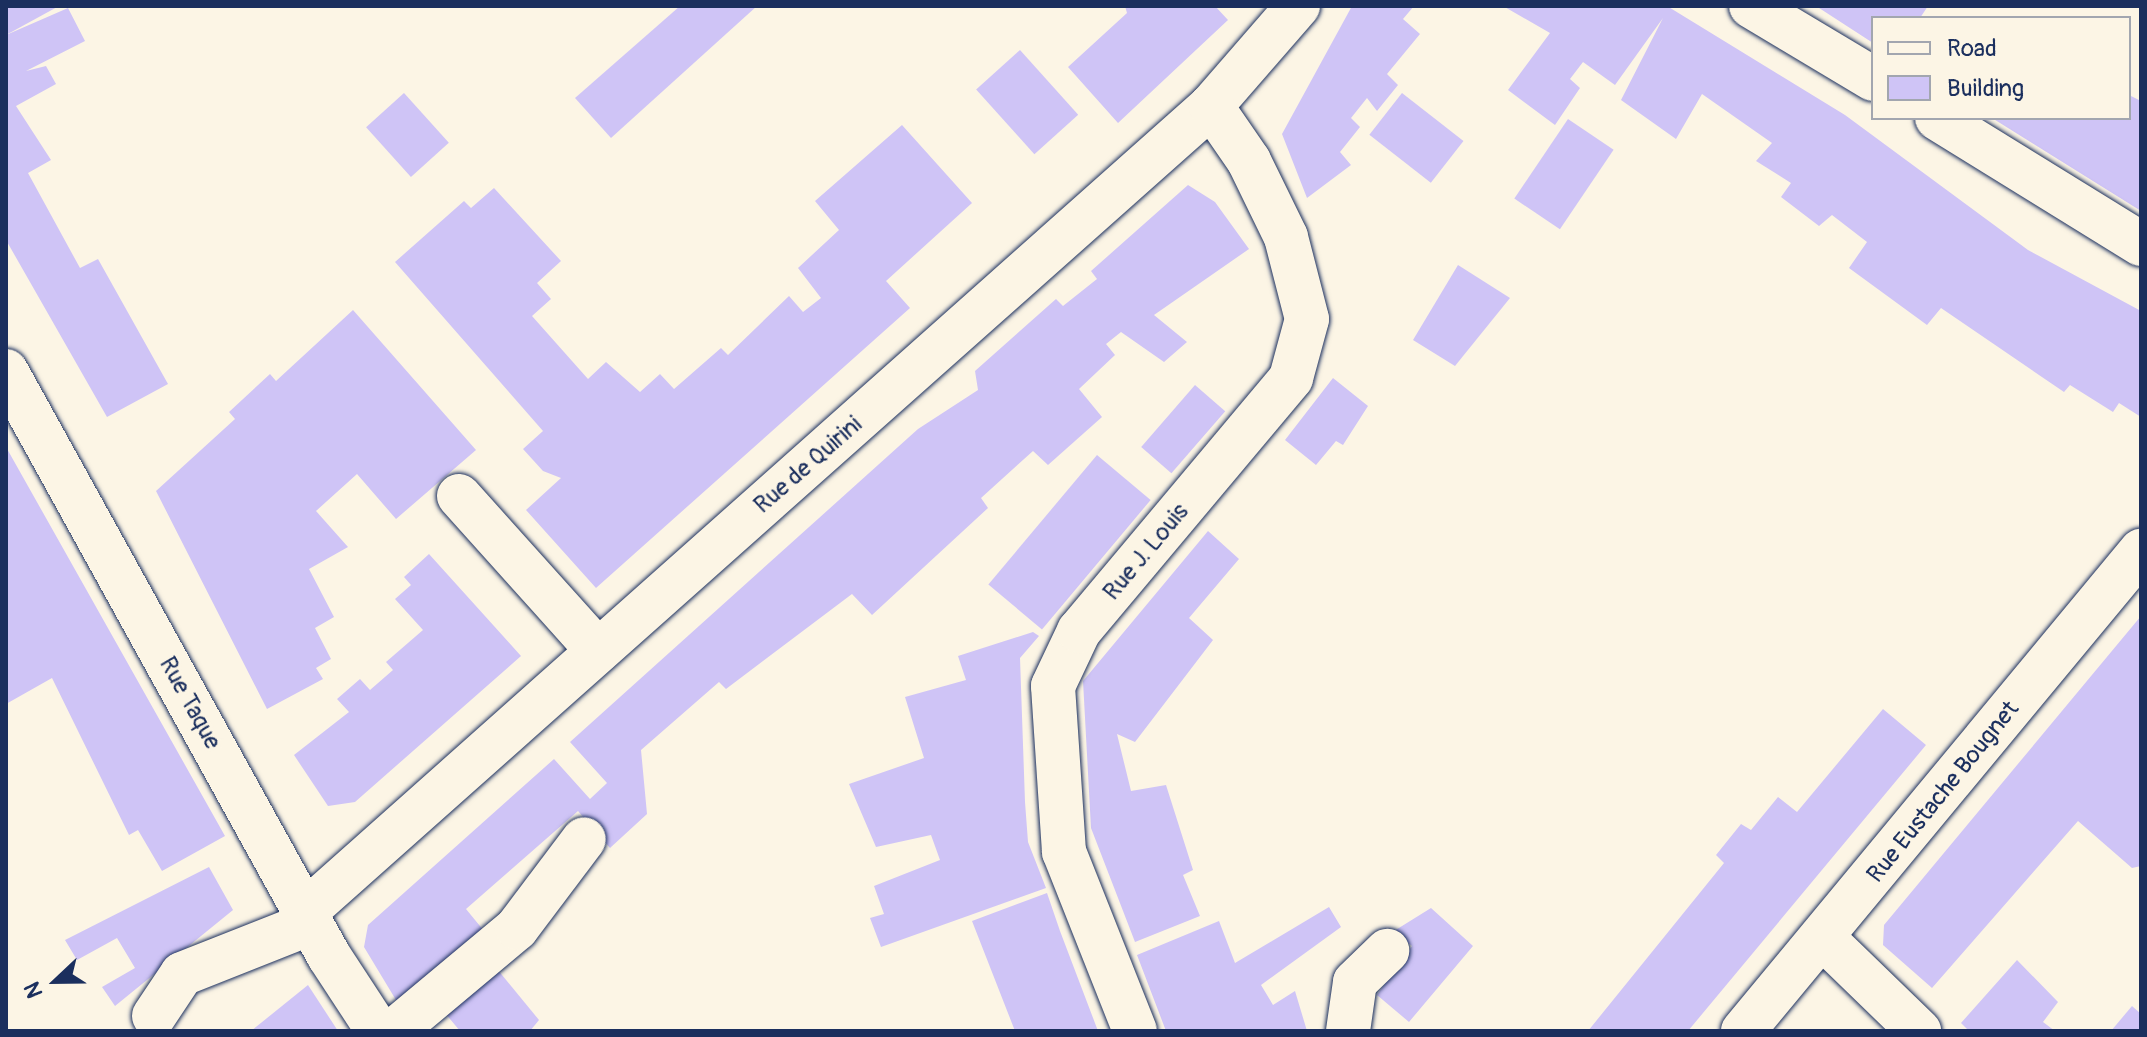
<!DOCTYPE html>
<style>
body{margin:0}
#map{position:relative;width:2147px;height:1037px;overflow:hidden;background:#fcf5e5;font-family:Pangolin,sans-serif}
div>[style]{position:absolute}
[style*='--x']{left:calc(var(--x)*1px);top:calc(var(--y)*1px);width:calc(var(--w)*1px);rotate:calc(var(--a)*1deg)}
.building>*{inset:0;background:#cfc4f6;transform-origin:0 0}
.roads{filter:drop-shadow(0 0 2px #1b2f5e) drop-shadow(0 0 2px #1b2f5e)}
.minor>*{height:44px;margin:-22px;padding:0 22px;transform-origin:22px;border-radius:22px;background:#fcf5e5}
span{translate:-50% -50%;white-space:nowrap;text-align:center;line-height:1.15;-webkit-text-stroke:6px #fcf5e5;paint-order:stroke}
.street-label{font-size:24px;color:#1b2f5e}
.frame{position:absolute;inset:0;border:8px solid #1b2f5e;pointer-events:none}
.legend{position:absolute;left:1871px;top:16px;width:260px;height:104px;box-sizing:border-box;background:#fcf5e5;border:2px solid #a2a6af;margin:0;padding:10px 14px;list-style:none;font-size:24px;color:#1b2f5e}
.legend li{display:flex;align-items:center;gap:16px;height:40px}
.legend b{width:40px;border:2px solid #a2a6af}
.north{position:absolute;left:16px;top:941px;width:80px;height:80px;-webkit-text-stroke:6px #fcf5e5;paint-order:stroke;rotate:248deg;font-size:22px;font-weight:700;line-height:32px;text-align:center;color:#1b2f5e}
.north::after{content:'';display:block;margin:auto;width:28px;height:36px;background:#1b2f5e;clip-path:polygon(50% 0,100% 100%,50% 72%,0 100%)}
</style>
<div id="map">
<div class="building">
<i style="clip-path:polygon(6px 6px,59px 6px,6px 35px)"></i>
<i style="clip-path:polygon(680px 6px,757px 6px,611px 138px,575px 98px)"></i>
<i style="clip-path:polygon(1125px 6px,1215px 6px,1228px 20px,1118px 123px,1068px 67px,1127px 13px)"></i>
<i style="clip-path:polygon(1352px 6px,1414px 6px,1403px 19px,1420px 34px,1387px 74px,1398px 85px,1377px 111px,1367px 98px,1351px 118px,1360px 127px,1340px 152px,1351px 165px,1307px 198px,1282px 134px)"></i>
<i style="clip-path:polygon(1503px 6px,1667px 6px,1845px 115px,2028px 250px,2141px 311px,2141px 417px,2119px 403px,2113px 412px,2070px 385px,2064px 392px,1941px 308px,1927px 325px,1849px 268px,1867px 242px,1832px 215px,1819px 226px,1781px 197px,1791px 183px,1756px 161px,1772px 143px,1702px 94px,1676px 139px,1621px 100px,1663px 18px,1615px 85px,1583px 62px,1570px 79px,1580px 88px,1555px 125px,1508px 90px,1550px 33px)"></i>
<i style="clip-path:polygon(1816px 6px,1928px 6px,1920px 18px,1873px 18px,1873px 43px)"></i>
<i style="clip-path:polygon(68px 8px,85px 41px,26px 71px,46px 66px,56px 84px,16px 106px,51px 160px,28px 173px,80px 268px,98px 259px,168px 384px,107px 417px,6px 240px,6px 35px)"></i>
<i style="left:1020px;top:50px;width:87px;height:59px;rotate:48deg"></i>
<i style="left:404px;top:93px;width:67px;height:51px;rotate:48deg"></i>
<i style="left:1402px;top:93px;width:78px;height:53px;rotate:38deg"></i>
<i style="clip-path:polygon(2129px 95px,2141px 101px,2141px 211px,1992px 118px,2129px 118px)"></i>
<i style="left:1568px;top:119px;width:55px;height:96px;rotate:34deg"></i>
<i style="clip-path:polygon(902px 125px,972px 203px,886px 281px,910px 308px,596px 588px,526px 510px,561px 478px,543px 471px,523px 449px,543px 431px,395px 262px,464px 201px,471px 208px,494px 188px,561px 261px,537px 283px,551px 299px,532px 316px,588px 379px,606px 362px,640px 392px,660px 374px,674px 389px,721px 348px,728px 355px,789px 296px,803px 312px,821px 298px,798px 268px,839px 230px,815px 201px)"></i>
<i style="clip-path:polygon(1188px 185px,1215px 202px,1249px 249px,1154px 315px,1187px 342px,1164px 362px,1121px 332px,1106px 344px,1115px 355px,1079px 389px,1102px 417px,1048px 465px,1033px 451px,981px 498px,988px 508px,872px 615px,852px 594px,726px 689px,719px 682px,641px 750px,647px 814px,610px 848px,578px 811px,466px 909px,489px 937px,402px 1010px,364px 947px,368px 925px,554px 759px,590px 799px,607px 783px,570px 742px,918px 429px,978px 390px,975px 371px,1056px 299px,1063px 306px,1097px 279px,1091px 271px)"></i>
<i style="clip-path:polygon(1458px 265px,1510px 298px,1455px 366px,1413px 340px)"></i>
<i style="clip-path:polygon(353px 310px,476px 450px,396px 519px,357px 474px,316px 511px,348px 547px,309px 569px,334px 617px,315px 628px,331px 659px,316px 668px,323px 679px,267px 709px,156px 491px,235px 419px,229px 412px,270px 374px,276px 381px)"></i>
<i style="clip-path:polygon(1333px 378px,1368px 406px,1343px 445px,1336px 441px,1316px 465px,1285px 440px)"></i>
<i style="left:1195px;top:385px;width:40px;height:82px;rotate:41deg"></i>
<i style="clip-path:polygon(6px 447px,225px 836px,162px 871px,138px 830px,129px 835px,52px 678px,6px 704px)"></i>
<i style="left:1097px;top:455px;width:70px;height:169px;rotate:40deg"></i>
<i style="clip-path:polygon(1208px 531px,1239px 559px,1189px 618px,1213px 640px,1135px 742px,1117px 734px,1131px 791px,1166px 785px,1193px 870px,1183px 875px,1200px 916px,1135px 942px,1091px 828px,1083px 681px)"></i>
<i style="clip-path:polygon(429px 554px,521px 656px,355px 802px,328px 806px,294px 755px,349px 712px,337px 699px,360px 679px,370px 690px,393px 670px,386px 662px,423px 630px,395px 599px,411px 585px,404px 577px)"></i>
<i style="clip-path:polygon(2141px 616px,2141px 866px,2132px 868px,2078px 821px,1932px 988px,1883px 945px,1884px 925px)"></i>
<i style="clip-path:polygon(1033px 632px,1039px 636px,1020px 658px,1025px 802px,1028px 842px,1046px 888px,881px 947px,870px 918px,884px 914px,874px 886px,940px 860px,931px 835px,876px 847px,849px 784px,924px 758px,905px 697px,966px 680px,958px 656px)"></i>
<i style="clip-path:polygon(1883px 709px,1926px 745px,1688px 1031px,1588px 1031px,1724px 863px,1716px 855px,1741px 824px,1751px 830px,1778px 797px,1797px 812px)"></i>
<i style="clip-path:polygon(209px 867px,233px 910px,115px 1006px,102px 987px,135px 968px,117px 938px,77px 960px,65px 940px)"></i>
<i style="clip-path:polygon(1047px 893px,1060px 931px,1098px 1031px,1015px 1031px,972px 921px)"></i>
<i style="clip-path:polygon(1329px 907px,1341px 927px,1261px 985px,1273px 1005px,1295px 991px,1307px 1031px,1166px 1031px,1137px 955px,1219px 921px,1235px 963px)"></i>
<i style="clip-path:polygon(1431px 908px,1473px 946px,1409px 1022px,1377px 995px,1412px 946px,1394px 931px)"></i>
<i style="clip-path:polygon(2017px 960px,2058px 1002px,2043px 1022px,2055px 1031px,1969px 1031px,1961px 1023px)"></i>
<i style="clip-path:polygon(493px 964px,539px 1020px,530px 1031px,460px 1031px,440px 1007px)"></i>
<i style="clip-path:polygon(308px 985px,338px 1031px,251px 1031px)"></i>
<i style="clip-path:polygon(2132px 1006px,2141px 1014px,2141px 1031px,2111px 1031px)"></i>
</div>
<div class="roads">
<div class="minor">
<i style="--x:1751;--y:6;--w:142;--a:30.9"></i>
<i style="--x:1937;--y:118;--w:240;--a:31.7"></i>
<i style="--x:6;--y:371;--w:668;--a:61.1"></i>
<i style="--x:329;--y:956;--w:90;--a:56.8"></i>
<i style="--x:459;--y:496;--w:208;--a:48.1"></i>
<i style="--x:306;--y:911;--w:1211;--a:-41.65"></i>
<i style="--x:1211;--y:106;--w:133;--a:-49"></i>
<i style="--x:1823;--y:938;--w:134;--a:44.1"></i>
<i style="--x:154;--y:1016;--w:50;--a:-56.3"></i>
<i style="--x:182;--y:974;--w:139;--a:-21.6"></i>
<i style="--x:394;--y:1031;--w:160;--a:-39.9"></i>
<i style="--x:517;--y:928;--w:111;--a:-53"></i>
<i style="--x:1135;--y:1031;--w:193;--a:-111.6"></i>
<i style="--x:1064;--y:852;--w:166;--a:-93.8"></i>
<i style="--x:1053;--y:686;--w:61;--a:-64.7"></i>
<i style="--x:1079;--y:631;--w:330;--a:-50"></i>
<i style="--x:1291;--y:378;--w:61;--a:-74.8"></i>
<i style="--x:1307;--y:319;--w:85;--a:-104.4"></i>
<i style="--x:1286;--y:237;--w:85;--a:-116"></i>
<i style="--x:1249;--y:161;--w:67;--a:-124.6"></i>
<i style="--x:1348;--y:1031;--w:49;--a:-81.9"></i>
<i style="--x:1355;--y:982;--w:45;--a:-44.1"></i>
<i style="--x:1743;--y:1031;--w:624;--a:-50.34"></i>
</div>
</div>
<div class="street-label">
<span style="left:808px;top:465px;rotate:-41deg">Rue de Quirini</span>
<span style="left:1146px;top:552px;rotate:-50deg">Rue J. Louis</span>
<span style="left:190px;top:703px;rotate:61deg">Rue Taque</span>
<span style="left:1943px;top:792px;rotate:-51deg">Rue Eustache Bougnet</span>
</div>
<div class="frame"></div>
<ul class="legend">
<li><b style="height:10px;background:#fcf5e5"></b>Road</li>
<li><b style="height:22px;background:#cfc4f6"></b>Building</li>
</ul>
<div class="north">N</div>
</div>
